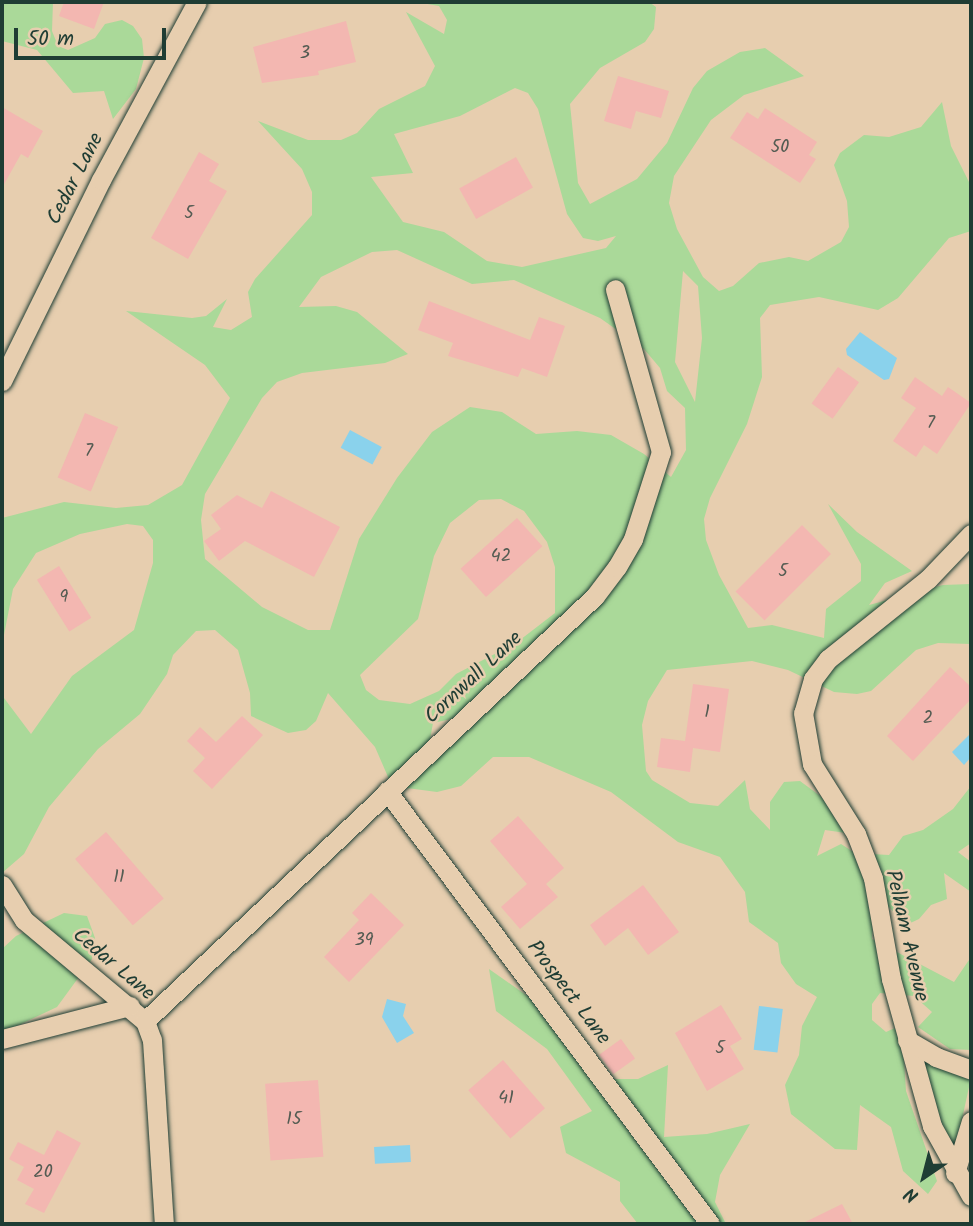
<!DOCTYPE html>
<style>
body{margin:0}
#map{position:relative;width:973px;height:1226px;overflow:hidden;background:#e7ceaf;font-family:Kalam,sans-serif}
div>[style]{position:absolute}
[style*='--x']{left:calc(var(--x)*1px);top:calc(var(--y)*1px);width:calc(var(--w)*1px);rotate:calc(var(--a)*1deg)}
.green>*{inset:0;background:#aad999}
.water>*{inset:0;background:#8ad2ec;transform-origin:0 0}
.building>*{inset:0;background:#f3b7b1;transform-origin:0 0}
.roads{filter:drop-shadow(0 0 2px #1f3d34) drop-shadow(0 0 2px #1f3d34)}
.minor>*{height:19px;margin:-9.5px;padding:0 9.5px;transform-origin:9.5px;border-radius:9.5px;background:#e7ceaf}
span{translate:-50% -50%;white-space:nowrap;text-align:center;line-height:1.15;-webkit-text-stroke:5px #e7ceaf;paint-order:stroke}
.number-label{font-size:18px;color:#545c53}
.number-label span{-webkit-text-stroke-width:0}
.street-label{font-size:21px;color:#1f3d34}
.frame{position:absolute;inset:0;border:4px solid #1f3d34;pointer-events:none}
.north{position:absolute;left:889px;top:1142px;width:70px;height:70px;-webkit-text-stroke:5px #e7ceaf;paint-order:stroke;rotate:215deg;font-size:19px;font-weight:700;line-height:28px;text-align:center;color:#1f3d34}
.north::after{content:'';display:block;margin:auto;width:24px;height:32px;background:#1f3d34;clip-path:polygon(50% 0,100% 100%,50% 72%,0 100%)}
.scale{position:absolute;left:14px;top:28px;width:152px;height:32px;box-sizing:border-box;border:4px solid #1f3d34;border-top:0;padding-left:9px;font-size:21px;line-height:24px;white-space:nowrap;color:#1f3d34;-webkit-text-stroke:5px #e7ceaf;paint-order:stroke}
</style>
<div id="map">
<div class="green">
<i style="clip-path:polygon(2px 2px,53px 2px,52px 31px,58px 46px,68px 50px,95px 38px,105px 24px,122px 20px,133px 26px,142px 39px,144px 58px,136px 89px,113px 119px,104px 91px,73px 93px,37px 50px,2px 41px)"></i>
<i style="clip-path:polygon(evenodd,416px 2px,649px 2px,656px 7px,654px 29px,645px 42px,600px 68px,570px 104px,578px 183px,590px 204px,637px 179px,667px 143px,693px 88px,707px 71px,740px 52px,765px 48px,804px 76px,744px 95px,711px 120px,674px 176px,669px 203px,677px 229px,703px 277px,719px 291px,733px 286px,759px 263px,789px 257px,808px 261px,841px 242px,849px 227px,847px 201px,834px 165px,840px 153px,864px 135px,889px 137px,921px 127px,942px 102px,951px 146px,971px 186px,971px 231px,949px 238px,898px 298px,878px 310px,819px 297px,770px 305px,760px 318px,762px 377px,747px 424px,710px 498px,704px 519px,706px 540px,719px 575px,748px 628px,772px 625px,824px 638px,826px 609px,861px 581px,861px 564px,828px 504px,857px 532px,912px 571px,885px 583px,869px 605px,943px 585px,971px 584px,971px 644px,938px 643px,916px 650px,871px 691px,857px 694px,834px 692px,788px 670px,752px 661px,667px 670px,648px 701px,642px 725px,646px 771px,652px 780px,690px 803px,718px 806px,745px 780px,750px 809px,770px 830px,770px 802px,784px 782px,800px 781px,823px 798px,846px 833px,825px 830px,817px 856px,841px 844px,855px 853px,889px 855px,903px 836px,923px 830px,953px 809px,971px 786px,971px 843px,958px 852px,971px 862px,971px 892px,944px 873px,947px 899px,931px 905px,919px 919px,906px 925px,889px 907px,873px 923px,872px 939px,954px 982px,971px 957px,971px 1050px,950px 1049px,918px 1027px,932px 1012px,914px 996px,880px 993px,872px 1004px,872px 1020px,886px 1032px,895px 1028px,903px 1046px,906px 1091px,937px 1181px,928px 1194px,903px 1171px,891px 1127px,860px 1105px,857px 1150px,835px 1149px,791px 1114px,785px 1085px,799px 1055px,802px 1026px,817px 997px,796px 984px,781px 963px,778px 943px,749px 922px,745px 892px,720px 857px,678px 842px,611px 792px,529px 757px,493px 757px,461px 786px,437px 792px,392px 786px,375px 747px,328px 693px,316px 721px,306px 730px,288px 733px,251px 716px,250px 693px,238px 650px,215px 630px,196px 631px,173px 655px,167px 674px,140px 714px,98px 749px,49px 807px,24px 854px,2px 873px,2px 688px,4px 698px,31px 734px,72px 676px,134px 630px,153px 563px,153px 540px,143px 526px,127px 524px,80px 534px,36px 553px,13px 589px,2px 645px,2px 518px,64px 502px,116px 508px,148px 505px,182px 485px,230px 398px,205px 365px,126px 311px,192px 318px,206px 316px,227px 299px,213px 327px,231px 330px,252px 317px,248px 292px,255px 279px,312px 215px,312px 192px,302px 169px,258px 121px,308px 140px,341px 140px,357px 133px,379px 109px,425px 86px,435px 66px,406px 12px,444px 34px,447px 20px,439px 6px,416px 2px,515px 88px,528px 93px,538px 109px,567px 214px,583px 238px,598px 241px,616px 236px,606px 248px,522px 267px,487px 261px,444px 232px,403px 222px,371px 177px,413px 173px,394px 134px,460px 116px,515px 88px,416px 2px,397px 250px,472px 284px,514px 280px,600px 318px,644px 349px,660px 368px,667px 391px,685px 408px,686px 450px,671px 477px,644px 454px,611px 435px,577px 431px,536px 434px,502px 412px,470px 407px,432px 432px,397px 478px,359px 539px,330px 630px,308px 630px,262px 607px,205px 559px,201px 520px,205px 494px,262px 398px,277px 382px,302px 373px,385px 363px,408px 354px,357px 312px,336px 306px,299px 307px,321px 277px,372px 252px,397px 250px,416px 2px,683px 271px,698px 286px,702px 338px,695px 402px,675px 362px,683px 271px,416px 2px,501px 499px,524px 511px,547px 542px,555px 567px,555px 613px,516px 643px,456px 674px,439px 691px,410px 704px,379px 700px,366px 690px,360px 675px,418px 619px,434px 556px,450px 523px,479px 500px,501px 499px,416px 2px,465px 716px,428px 751px,433px 723px,465px 716px)"></i>
<i style="clip-path:polygon(64px 913px,87px 916px,95px 938px,92px 959px,57px 1007px,2px 1033px,2px 949px,16px 936px)"></i>
<i style="clip-path:polygon(489px 969px,536px 1002px,609px 1079px,638px 1079px,668px 1065px,664px 1137px,707px 1134px,750px 1124px,720px 1175px,715px 1202px,726px 1224px,638px 1224px,620px 1201px,620px 1182px,566px 1153px,560px 1127px,592px 1111px,547px 1049px,496px 1011px)"></i>
<i style="clip-path:polygon(921px 1057px,971px 1078px,955px 1151px,931px 1112px)"></i>
</div>
<div class="water">
<i style="clip-path:polygon(860px 332px,897px 358px,889px 379px,884px 380px,847px 355px,846px 349px)"></i>
<i style="left:350px;top:430px;width:36px;height:20px;rotate:28deg"></i>
<i style="clip-path:polygon(971px 733px,971px 757px,964px 765px,952px 752px)"></i>
<i style="clip-path:polygon(387px 999px,406px 1004px,403px 1016px,414px 1033px,397px 1043px,382px 1017px)"></i>
<i style="left:759px;top:1006px;width:24px;height:44px;rotate:7deg"></i>
<i style="left:410px;top:1145px;width:17px;height:36px;rotate:87deg"></i>
</div>
<div class="building">
<i style="clip-path:polygon(64px 2px,104px 2px,94px 29px,59px 16px)"></i>
<i style="clip-path:polygon(346px 21px,356px 62px,318px 71px,319px 75px,262px 83px,253px 47px)"></i>
<i style="clip-path:polygon(618px 76px,669px 91px,661px 118px,636px 111px,631px 129px,604px 121px)"></i>
<i style="clip-path:polygon(2px 107px,43px 131px,28px 158px,21px 154px,2px 188px)"></i>
<i style="clip-path:polygon(765px 108px,817px 142px,809px 155px,816px 159px,800px 183px,730px 138px,747px 112px,758px 119px)"></i>
<i style="clip-path:polygon(199px 152px,219px 164px,209px 181px,227px 191px,188px 259px,151px 238px)"></i>
<i style="left:516px;top:157px;width:35px;height:65px;rotate:61deg"></i>
<i style="clip-path:polygon(429px 301px,530px 340px,539px 317px,565px 326px,547px 377px,522px 368px,518px 377px,448px 356px,453px 343px,418px 330px)"></i>
<i style="left:838px;top:367px;width:26px;height:45px;rotate:36deg"></i>
<i style="clip-path:polygon(915px 377px,942px 396px,948px 387px,971px 403px,937px 454px,924px 445px,916px 457px,893px 441px,916px 408px,901px 398px)"></i>
<i style="left:85px;top:413px;width:36px;height:70px;rotate:23deg"></i>
<i style="clip-path:polygon(271px 491px,340px 527px,314px 577px,245px 541px,219px 561px,204px 541px,221px 529px,211px 515px,237px 495px,262px 508px)"></i>
<i style="left:517px;top:518px;width:38px;height:76px;rotate:48deg"></i>
<i style="left:802px;top:525px;width:41px;height:94px;rotate:45deg"></i>
<i style="left:59px;top:566px;width:61px;height:26px;rotate:58deg"></i>
<i style="clip-path:polygon(950px 667px,971px 687px,971px 699px,913px 761px,887px 736px)"></i>
<i style="clip-path:polygon(693px 684px,729px 689px,720px 752px,693px 748px,690px 772px,657px 767px,661px 738px,685px 741px)"></i>
<i style="clip-path:polygon(242px 716px,263px 735px,212px 789px,193px 771px,205px 758px,187px 741px,200px 727px,216px 742px)"></i>
<i style="clip-path:polygon(518px 816px,564px 868px,546px 884px,558px 897px,520px 929px,501px 907px,527px 884px,490px 841px)"></i>
<i style="left:106px;top:832px;width:88px;height:41px;rotate:49deg"></i>
<i style="clip-path:polygon(643px 885px,679px 932px,648px 955px,628px 928px,605px 946px,590px 925px)"></i>
<i style="clip-path:polygon(371px 893px,404px 925px,349px 982px,324px 957px,359px 920px,352px 913px)"></i>
<i style="clip-path:polygon(721px 1005px,742px 1039px,730px 1046px,744px 1069px,707px 1091px,675px 1033px)"></i>
<i style="left:621px;top:1039px;width:24px;height:27px;rotate:54deg"></i>
<i style="left:503px;top:1060px;width:64px;height:46px;rotate:49deg"></i>
<i style="left:318px;top:1080px;width:77px;height:53px;rotate:86deg"></i>
<i style="clip-path:polygon(57px 1130px,81px 1143px,44px 1213px,25px 1204px,34px 1189px,17px 1180px,24px 1167px,9px 1159px,18px 1142px,44px 1155px)"></i>
<i style="clip-path:polygon(842px 1204px,853px 1224px,801px 1224px)"></i>
</div>
<div class="roads">
<div class="minor">
<i style="--x:2;--y:381;--w:224;--a:-63.8"></i>
<i style="--x:101;--y:180;--w:202;--a:-61.7"></i>
<i style="--x:971;--y:534;--w:62;--a:133.7"></i>
<i style="--x:928;--y:579;--w:128;--a:141.3"></i>
<i style="--x:828;--y:659;--w:25;--a:127"></i>
<i style="--x:813;--y:679;--w:35;--a:106"></i>
<i style="--x:803;--y:713;--w:52;--a:80"></i>
<i style="--x:812;--y:764;--w:83;--a:57.8"></i>
<i style="--x:856;--y:834;--w:47;--a:68.9"></i>
<i style="--x:873;--y:878;--w:103;--a:79.9"></i>
<i style="--x:891;--y:979;--w:153;--a:74.4"></i>
<i style="--x:932;--y:1126;--w:80;--a:60.9"></i>
<i style="--x:387;--y:791;--w:540;--a:53.28"></i>
<i style="--x:2;--y:885;--w:41;--a:57.8"></i>
<i style="--x:24;--y:920;--w:158;--a:39.9"></i>
<i style="--x:145;--y:1021;--w:20;--a:70"></i>
<i style="--x:152;--y:1040;--w:184;--a:86.3"></i>
<i style="--x:145;--y:1021;--w:619;--a:-43.36"></i>
<i style="--x:595;--y:596;--w:36;--a:-53"></i>
<i style="--x:617;--y:567;--w:32;--a:-60"></i>
<i style="--x:633;--y:539;--w:91;--a:-72.2"></i>
<i style="--x:661;--y:452;--w:169;--a:-105.8"></i>
<i style="--x:2;--y:1039;--w:132;--a:-14.5"></i>
<i style="--x:907;--y:1040;--w:34;--a:30"></i>
<i style="--x:936;--y:1057;--w:37;--a:20"></i>
<i style="--x:955;--y:1173;--w:54;--a:-72.9"></i>
</div>
</div>
<div class="number-label">
<span style="left:305px;top:54px">3</span>
<span style="left:780px;top:148px">50</span>
<span style="left:189px;top:214px">5</span>
<span style="left:931px;top:424px">7</span>
<span style="left:89px;top:452px">7</span>
<span style="left:501px;top:557px">42</span>
<span style="left:783px;top:572px">5</span>
<span style="left:64px;top:598px">9</span>
<span style="left:707px;top:713px">1</span>
<span style="left:928px;top:719px">2</span>
<span style="left:119px;top:878px">11</span>
<span style="left:364px;top:941px">39</span>
<span style="left:720px;top:1049px">5</span>
<span style="left:506px;top:1099px">41</span>
<span style="left:294px;top:1120px">15</span>
<span style="left:43px;top:1173px">20</span>
</div>
<div class="street-label">
<span style="left:76px;top:179px;rotate:-63deg">Cedar Lane</span>
<span style="left:474px;top:678px;rotate:-43deg">Cornwall Lane</span>
<span style="left:906px;top:936px;rotate:77deg">Pelham Avenue</span>
<span style="left:113px;top:965px;rotate:40deg">Cedar Lane</span>
<span style="left:568px;top:993px;rotate:53deg">Prospect Lane</span>
</div>
<div class="frame"></div>
<div class="north">N</div>
<div class="scale">50 m</div>
</div>
